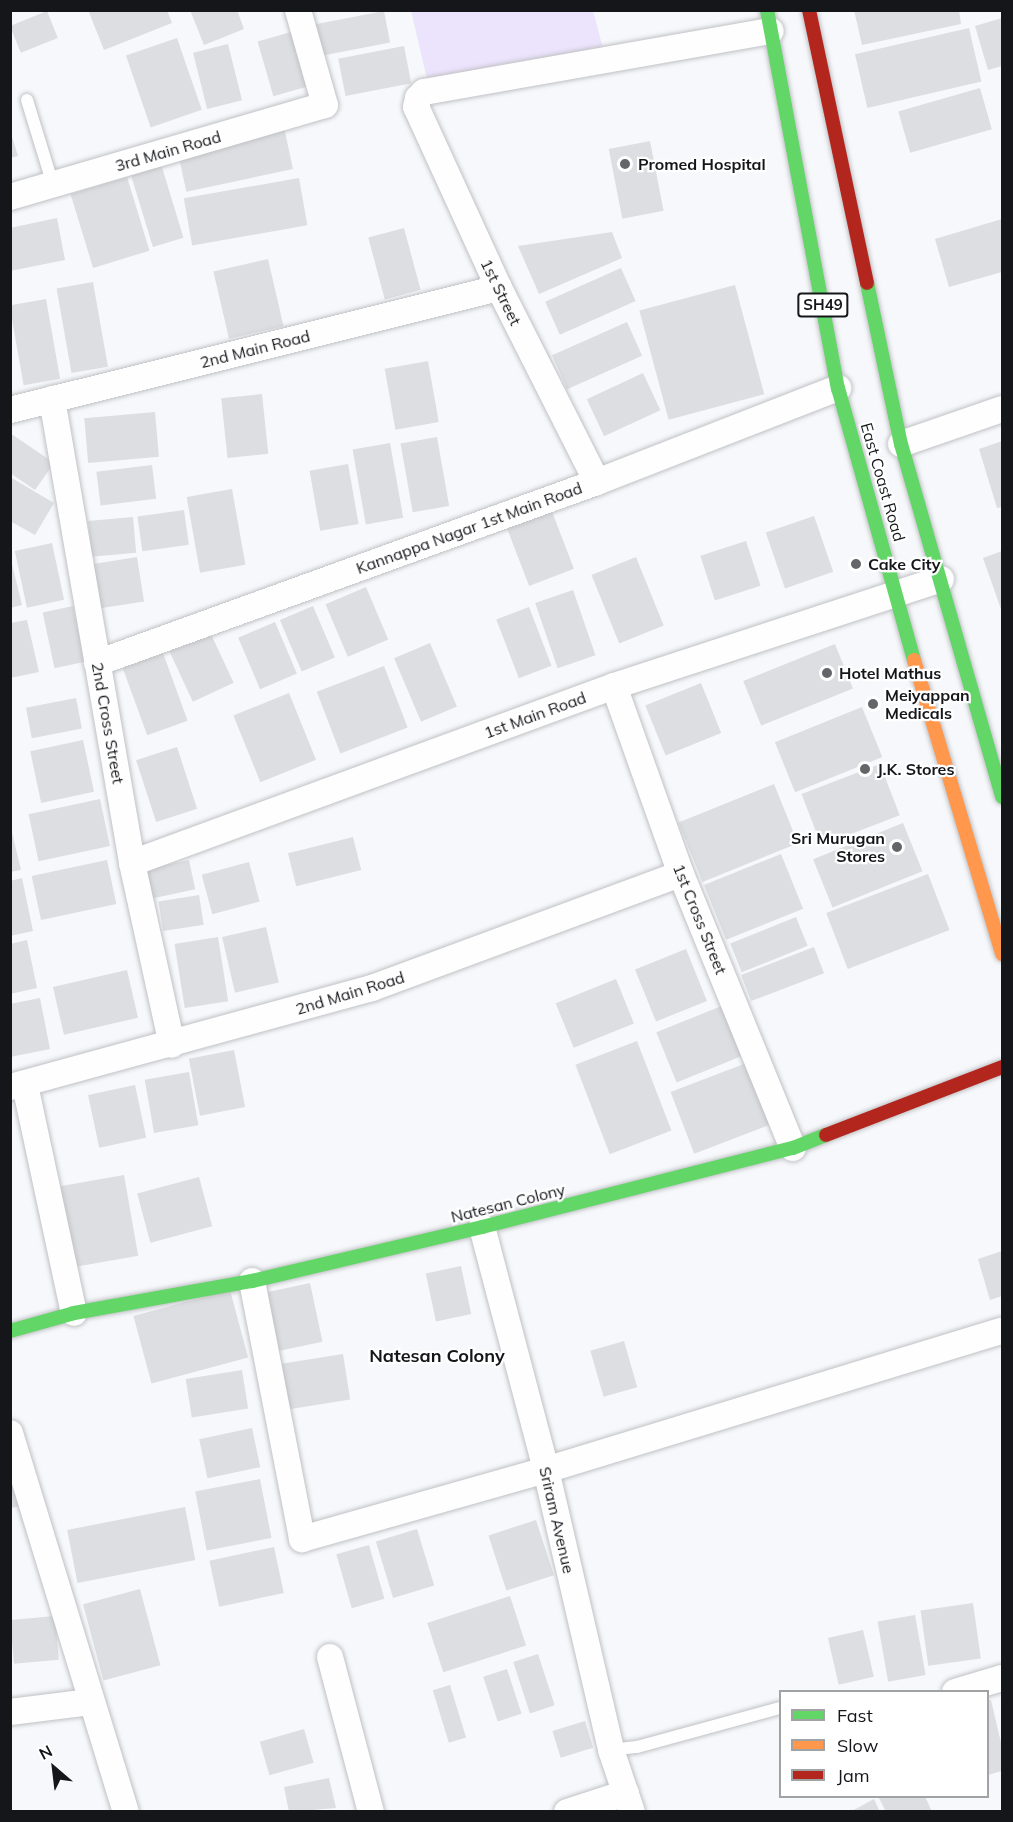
<!DOCTYPE html>
<style>
body{margin:0}
#map{position:relative;width:1013px;height:1822px;overflow:hidden;background:#f6f8fb;font-family:Mulish,sans-serif}
div>[style]{position:absolute}
[style*='--x']{left:calc(var(--x)*1px);top:calc(var(--y)*1px);width:calc(var(--w)*1px);rotate:calc(var(--a)*1deg)}
.green>*{inset:0;background:#ece3fc}
.building>*{inset:0;background:#dcdee1;transform-origin:0 0}
.roads{filter:drop-shadow(0 0 2px #c0c1c4) drop-shadow(0 0 2px #c0c1c4)}
.lane>*{height:12px;margin:-6px;padding:0 6px;transform-origin:6px;border-radius:6px;background:#fefefe}
.street>*{height:26px;margin:-13px;padding:0 13px;transform-origin:13px;border-radius:13px;background:#fefefe}
.fast>*{height:14px;margin:-7px;padding:0 7px;transform-origin:7px;border-radius:7px;background:#63d668}
.slow>*{height:14px;margin:-7px;padding:0 7px;transform-origin:7px;border-radius:7px;background:#ff974d}
.jam>*{height:14px;margin:-7px;padding:0 7px;transform-origin:7px;border-radius:7px;background:#b3261e}
.dots>*{width:16px;height:16px;translate:-50% -50%;box-sizing:border-box;border:3px solid #fff;border-radius:50%}
span{translate:-50% -50%;white-space:nowrap;text-align:center;line-height:1.15;-webkit-text-stroke:4.5px #fff;paint-order:stroke}
.shield-label span{padding:2px 4px;background:#fff;border:2px solid;border-radius:4px;-webkit-text-stroke-width:0}
.shield-label{font-size:15px;color:#15161a;font-weight:700}
.street-label{font-size:16px;color:#15161a}
.poi-label{font-size:16px;color:#15161a;font-weight:700}
.left{translate:0 -50%;text-align:left}
.right{translate:-100% -50%;text-align:right}
.neighbourhood-label{font-size:18px;color:#15161a;font-weight:700}
.frame{position:absolute;inset:0;border:12px solid #15161a;pointer-events:none}
.legend{position:absolute;left:779px;top:1690px;width:210px;height:108px;box-sizing:border-box;background:#fff;border:2px solid #a1a2a3;margin:0;padding:8px 10px;list-style:none;font-size:18px;color:#15161a}
.legend li{display:flex;align-items:center;gap:12px;height:30px}
.legend b{width:30px;border:2px solid #a1a2a3}
.north{position:absolute;left:24px;top:1738px;width:60px;height:60px;-webkit-text-stroke:4px #fff;paint-order:stroke;rotate:332deg;font-size:16px;font-weight:700;line-height:24px;text-align:center;color:#15161a}
.north::after{content:'';display:block;margin:auto;width:21px;height:27px;background:#15161a;clip-path:polygon(50% 0,100% 100%,50% 72%,0 100%)}
</style>
<div id="map">
<div class="green">
<i style="clip-path:polygon(411px 11px,593px 11px,604px 52px,427px 79px)"></i>
</div>
<div class="building">
<i style="clip-path:polygon(88px 10px,167px 10px,172px 23px,104px 50px)"></i>
<i style="clip-path:polygon(190px 10px,237px 10px,244px 29px,204px 45px)"></i>
<i style="clip-path:polygon(854px 10px,959px 10px,961px 24px,862px 45px)"></i>
<i style="left:47px;top:11px;width:29px;height:40px;rotate:68deg"></i>
<i style="left:384px;top:11px;width:32px;height:75px;rotate:79deg"></i>
<i style="clip-path:polygon(1002px 18px,1002px 66px,988px 70px,975px 26px)"></i>
<i style="left:969px;top:28px;width:55px;height:117px;rotate:77deg"></i>
<i style="left:298px;top:30px;width:57px;height:42px;rotate:74deg"></i>
<i style="left:177px;top:38px;width:76px;height:54px;rotate:71deg"></i>
<i style="left:228px;top:44px;width:58px;height:36px;rotate:76deg"></i>
<i style="left:404px;top:46px;width:38px;height:67px;rotate:79deg"></i>
<i style="left:980px;top:88px;width:43px;height:85px;rotate:74deg"></i>
<i style="left:284px;top:127px;width:43px;height:109px;rotate:78deg"></i>
<i style="clip-path:polygon(10px 130px,18px 156px,10px 158px)"></i>
<i style="left:650px;top:141px;width:71px;height:42px;rotate:79deg"></i>
<i style="left:161px;top:164px;width:77px;height:32px;rotate:73deg"></i>
<i style="left:127px;top:177px;width:77px;height:59px;rotate:73deg"></i>
<i style="left:299px;top:178px;width:48px;height:117px;rotate:80deg"></i>
<i style="clip-path:polygon(57px 218px,65px 260px,10px 271px,10px 228px)"></i>
<i style="clip-path:polygon(1002px 219px,1002px 272px,949px 287px,935px 239px)"></i>
<i style="left:404px;top:228px;width:64px;height:37px;rotate:75deg"></i>
<i style="clip-path:polygon(612px 232px,622px 258px,539px 294px,518px 246px)"></i>
<i style="left:268px;top:259px;width:69px;height:56px;rotate:77deg"></i>
<i style="left:621px;top:268px;width:36px;height:83px;rotate:66deg"></i>
<i style="left:93px;top:282px;width:86px;height:37px;rotate:80deg"></i>
<i style="left:735px;top:285px;width:113px;height:99px;rotate:75deg"></i>
<i style="left:46px;top:299px;width:81px;height:37px;rotate:80deg"></i>
<i style="left:627px;top:322px;width:37px;height:82px;rotate:66deg"></i>
<i style="left:428px;top:361px;width:62px;height:44px;rotate:80deg"></i>
<i style="left:643px;top:373px;width:41px;height:62px;rotate:65deg"></i>
<i style="left:262px;top:394px;width:60px;height:41px;rotate:84deg"></i>
<i style="left:155px;top:412px;width:45px;height:71px;rotate:85deg"></i>
<i style="clip-path:polygon(10px 433px,54px 463px,35px 490px,10px 473px)"></i>
<i style="left:437px;top:437px;width:70px;height:37px;rotate:80deg"></i>
<i style="clip-path:polygon(1002px 441px,1002px 507px,997px 508px,979px 449px)"></i>
<i style="left:390px;top:443px;width:76px;height:38px;rotate:80deg"></i>
<i style="left:348px;top:464px;width:61px;height:39px;rotate:80deg"></i>
<i style="left:152px;top:465px;width:34px;height:56px;rotate:83deg"></i>
<i style="clip-path:polygon(10px 477px,54px 503px,35px 535px,10px 521px)"></i>
<i style="left:232px;top:489px;width:77px;height:46px;rotate:80deg"></i>
<i style="left:551px;top:509px;width:64px;height:48px;rotate:69deg"></i>
<i style="left:184px;top:510px;width:35px;height:47px;rotate:82deg"></i>
<i style="left:814px;top:516px;width:59px;height:51px;rotate:71deg"></i>
<i style="left:133px;top:517px;width:36px;height:45px;rotate:85deg"></i>
<i style="left:746px;top:541px;width:47px;height:48px;rotate:72deg"></i>
<i style="left:52px;top:543px;width:58px;height:38px;rotate:78deg"></i>
<i style="clip-path:polygon(1002px 551px,1002px 612px,983px 558px)"></i>
<i style="clip-path:polygon(10px 556px,22px 605px,10px 608px)"></i>
<i style="left:137px;top:557px;width:45px;height:44px;rotate:81deg"></i>
<i style="left:636px;top:557px;width:74px;height:48px;rotate:68deg"></i>
<i style="left:366px;top:587px;width:57px;height:44px;rotate:67deg"></i>
<i style="left:573px;top:590px;width:69px;height:40px;rotate:71deg"></i>
<i style="left:73px;top:606px;width:57px;height:31px;rotate:78deg"></i>
<i style="left:313px;top:606px;width:56px;height:36px;rotate:67deg"></i>
<i style="left:529px;top:607px;width:63px;height:35px;rotate:69deg"></i>
<i style="clip-path:polygon(27px 620px,39px 672px,10px 678px,10px 623px)"></i>
<i style="left:275px;top:622px;width:56px;height:40px;rotate:67deg"></i>
<i style="left:210px;top:632px;width:56px;height:45px;rotate:65deg"></i>
<i style="left:430px;top:643px;width:69px;height:39px;rotate:67deg"></i>
<i style="left:835px;top:644px;width:48px;height:99px;rotate:68deg"></i>
<i style="left:163px;top:653px;width:72px;height:43px;rotate:70deg"></i>
<i style="left:384px;top:666px;width:66px;height:72px;rotate:69deg"></i>
<i style="left:701px;top:683px;width:54px;height:60px;rotate:68deg"></i>
<i style="left:289px;top:693px;width:72px;height:60px;rotate:68deg"></i>
<i style="left:76px;top:698px;width:31px;height:51px;rotate:79deg"></i>
<i style="left:862px;top:707px;width:54px;height:94px;rotate:68deg"></i>
<i style="left:83px;top:740px;width:53px;height:54px;rotate:78deg"></i>
<i style="left:177px;top:747px;width:65px;height:43px;rotate:72deg"></i>
<i style="left:880px;top:764px;width:55px;height:84px;rotate:69deg"></i>
<i style="left:774px;top:784px;width:64px;height:103px;rotate:68deg"></i>
<i style="left:100px;top:799px;width:48px;height:73px;rotate:78deg"></i>
<i style="left:903px;top:823px;width:52px;height:97px;rotate:68deg"></i>
<i style="clip-path:polygon(10px 824px,21px 870px,10px 872px)"></i>
<i style="left:353px;top:837px;width:34px;height:67px;rotate:76deg"></i>
<i style="left:781px;top:854px;width:59px;height:83px;rotate:68deg"></i>
<i style="left:107px;top:860px;width:45px;height:77px;rotate:78deg"></i>
<i style="left:189px;top:860px;width:30px;height:44px;rotate:78deg"></i>
<i style="left:249px;top:862px;width:41px;height:49px;rotate:75deg"></i>
<i style="left:928px;top:874px;width:60px;height:109px;rotate:69deg"></i>
<i style="clip-path:polygon(22px 878px,33px 931px,10px 936px,10px 881px)"></i>
<i style="left:199px;top:895px;width:30px;height:41px;rotate:81deg"></i>
<i style="left:796px;top:917px;width:31px;height:71px;rotate:68deg"></i>
<i style="left:266px;top:927px;width:57px;height:45px;rotate:77deg"></i>
<i style="left:218px;top:937px;width:65px;height:44px;rotate:81deg"></i>
<i style="clip-path:polygon(27px 940px,37px 988px,10px 994px,10px 944px)"></i>
<i style="left:814px;top:947px;width:28px;height:78px;rotate:69deg"></i>
<i style="left:686px;top:949px;width:56px;height:55px;rotate:68deg"></i>
<i style="left:127px;top:970px;width:49px;height:76px;rotate:77deg"></i>
<i style="left:616px;top:979px;width:48px;height:65px;rotate:68deg"></i>
<i style="clip-path:polygon(40px 998px,50px 1049px,10px 1057px,10px 1004px)"></i>
<i style="left:724px;top:1005px;width:54px;height:73px;rotate:68deg"></i>
<i style="left:637px;top:1041px;width:96px;height:66px;rotate:69deg"></i>
<i style="left:234px;top:1050px;width:58px;height:46px;rotate:79deg"></i>
<i style="left:749px;top:1062px;width:66px;height:84px;rotate:69deg"></i>
<i style="left:189px;top:1072px;width:54px;height:45px;rotate:80deg"></i>
<i style="left:135px;top:1085px;width:54px;height:48px;rotate:78deg"></i>
<i style="left:124px;top:1175px;width:82px;height:72px;rotate:80deg"></i>
<i style="left:199px;top:1177px;width:51px;height:64px;rotate:75deg"></i>
<i style="clip-path:polygon(1002px 1251px,1002px 1296px,990px 1300px,978px 1259px)"></i>
<i style="left:461px;top:1266px;width:49px;height:36px;rotate:78deg"></i>
<i style="left:310px;top:1283px;width:60px;height:44px;rotate:78deg"></i>
<i style="left:230px;top:1290px;width:70px;height:100px;rotate:75deg"></i>
<i style="left:624px;top:1341px;width:48px;height:35px;rotate:74deg"></i>
<i style="left:343px;top:1354px;width:46px;height:62px;rotate:81deg"></i>
<i style="left:242px;top:1370px;width:39px;height:57px;rotate:81deg"></i>
<i style="left:252px;top:1428px;width:40px;height:54px;rotate:78deg"></i>
<i style="clip-path:polygon(10px 1469px,25px 1505px,10px 1508px)"></i>
<i style="left:260px;top:1479px;width:60px;height:66px;rotate:79deg"></i>
<i style="left:185px;top:1507px;width:54px;height:120px;rotate:79deg"></i>
<i style="left:536px;top:1520px;width:58px;height:50px;rotate:72deg"></i>
<i style="left:417px;top:1529px;width:59px;height:43px;rotate:73deg"></i>
<i style="left:369px;top:1545px;width:56px;height:34px;rotate:74deg"></i>
<i style="left:274px;top:1547px;width:47px;height:66px;rotate:78deg"></i>
<i style="left:140px;top:1589px;width:79px;height:59px;rotate:75deg"></i>
<i style="left:510px;top:1596px;width:52px;height:87px;rotate:72deg"></i>
<i style="left:973px;top:1603px;width:56px;height:53px;rotate:82deg"></i>
<i style="left:915px;top:1615px;width:61px;height:38px;rotate:80deg"></i>
<i style="left:55px;top:1616px;width:44px;height:45px;rotate:85deg"></i>
<i style="left:863px;top:1630px;width:48px;height:36px;rotate:77deg"></i>
<i style="left:538px;top:1654px;width:54px;height:26px;rotate:72deg"></i>
<i style="left:507px;top:1669px;width:47px;height:25px;rotate:72deg"></i>
<i style="left:450px;top:1685px;width:55px;height:18px;rotate:73deg"></i>
<i style="clip-path:polygon(988px 1700px,991px 1700px,1002px 1747px,1002px 1771px,988px 1775px)"></i>
<i style="left:585px;top:1721px;width:28px;height:34px;rotate:73deg"></i>
<i style="left:304px;top:1729px;width:35px;height:46px;rotate:74deg"></i>
<i style="clip-path:polygon(329px 1778px,336px 1808px,289px 1812px,284px 1787px)"></i>
<i style="clip-path:polygon(878px 1796px,925px 1796px,932px 1812px,886px 1812px)"></i>
<i style="clip-path:polygon(874px 1799px,880px 1812px,850px 1812px)"></i>
</div>
<div class="roads">
<div class="lane">
<i style="--x:27;--y:100;--w:89;--a:73"></i>
<i style="--x:611;--y:1750;--w:26;--a:-7"></i>
<i style="--x:637;--y:1747;--w:148;--a:-15.3"></i>
</div>
<div class="street">
<i style="--x:10;--y:197;--w:328;--a:-16.3"></i>
<i style="--x:325;--y:105;--w:99;--a:-105.9"></i>
<i style="--x:52;--y:399;--w:471;--a:80.2"></i>
<i style="--x:132;--y:863;--w:186;--a:77.6"></i>
<i style="--x:10;--y:410;--w:504;--a:-14.01"></i>
<i style="--x:901;--y:444;--w:107;--a:-19.1"></i>
<i style="--x:597;--y:482;--w:217;--a:-116.8"></i>
<i style="--x:499;--y:288;--w:199;--a:-114.6"></i>
<i style="--x:416;--y:107;--w:9;--a:-77"></i>
<i style="--x:418;--y:98;--w:8;--a:-45"></i>
<i style="--x:424;--y:92;--w:352;--a:-10"></i>
<i style="--x:97;--y:663;--w:532;--a:-19.9"></i>
<i style="--x:597;--y:482;--w:259;--a:-21.3"></i>
<i style="--x:614;--y:686;--w:200;--a:70.4"></i>
<i style="--x:681;--y:874;--w:296;--a:67.8"></i>
<i style="--x:132;--y:863;--w:513;--a:-20.16"></i>
<i style="--x:614;--y:686;--w:344;--a:-18.1"></i>
<i style="--x:25;--y:1085;--w:233;--a:77.9"></i>
<i style="--x:10;--y:1087;--w:375;--a:-15.3"></i>
<i style="--x:372;--y:988;--w:329;--a:-20.3"></i>
<i style="--x:482;--y:1227;--w:251;--a:75.2"></i>
<i style="--x:546;--y:1470;--w:287;--a:76.9"></i>
<i style="--x:611;--y:1750;--w:65;--a:71.3"></i>
<i style="--x:252;--y:1281;--w:263;--a:79"></i>
<i style="--x:302;--y:1539;--w:254;--a:-15.8"></i>
<i style="--x:546;--y:1470;--w:477;--a:-17"></i>
<i style="--x:10;--y:1433;--w:396;--a:73"></i>
<i style="--x:330;--y:1657;--w:160;--a:75.2"></i>
<i style="--x:955;--y:1692;--w:49;--a:-16.6"></i>
<i style="--x:10;--y:1712;--w:81;--a:-7.1"></i>
<i style="--x:567;--y:1812;--w:62;--a:-17.9"></i>
</div>
<div class="fast">
<i style="--x:767;--y:10;--w:385;--a:79.4"></i>
<i style="--x:838;--y:388;--w:282;--a:74.4"></i>
<i style="--x:867;--y:283;--w:165;--a:78.1"></i>
<i style="--x:901;--y:444;--w:367;--a:74"></i>
<i style="--x:10;--y:1331;--w:66;--a:-15.7"></i>
<i style="--x:74;--y:1313;--w:181;--a:-10.2"></i>
<i style="--x:252;--y:1281;--w:236;--a:-13.2"></i>
<i style="--x:482;--y:1227;--w:321;--a:-14.3"></i>
<i style="--x:793;--y:1148;--w:35;--a:-22"></i>
</div>
<div class="slow">
<i style="--x:914;--y:660;--w:307;--a:73.3"></i>
</div>
<div class="jam">
<i style="--x:809;--y:10;--w:279;--a:78"></i>
<i style="--x:826;--y:1135;--w:189;--a:-21.1"></i>
</div>
</div>
<div class="dots">
<i style="left:625px;top:164px;background:#646569"></i>
<i style="left:856px;top:564px;background:#646569"></i>
<i style="left:827px;top:673px;background:#646569"></i>
<i style="left:873px;top:704px;background:#646569"></i>
<i style="left:865px;top:769px;background:#646569"></i>
<i style="left:897px;top:847px;background:#646569"></i>
</div>
<div class="shield-label">
<span style="left:823px;top:305px">SH49</span>
</div>
<div class="street-label">
<span style="left:168px;top:151px;rotate:-16deg">3rd Main Road</span>
<span style="left:501px;top:292px;rotate:64deg">1st Street</span>
<span style="left:255px;top:349px;rotate:-14deg">2nd Main Road</span>
<span style="left:883px;top:482px;rotate:74deg">East Coast Road</span>
<span style="left:469px;top:528px;rotate:-20deg">Kannappa Nagar 1st Main Road</span>
<span style="left:535px;top:715px;rotate:-20deg">1st Main Road</span>
<span style="left:108px;top:723px;rotate:80deg">2nd Cross Street</span>
<span style="left:700px;top:919px;rotate:68deg">1st Cross Street</span>
<span style="left:350px;top:993px;rotate:-17deg">2nd Main Road</span>
<span style="left:508px;top:1203px;rotate:-14deg">Natesan Colony</span>
<span style="left:557px;top:1520px;rotate:77deg">Sriram Avenue</span>
</div>
<div class="poi-label">
<span class="left" style="left:638px;top:164px">Promed Hospital</span>
<span class="left" style="left:868px;top:564px">Cake City</span>
<span class="left" style="left:839px;top:673px">Hotel Mathus</span>
<span class="left" style="left:885px;top:704px">Meiyappan<br>Medicals</span>
<span class="left" style="left:877px;top:769px">J.K. Stores</span>
<span class="right" style="left:885px;top:847px">Sri Murugan<br>Stores</span>
</div>
<div class="neighbourhood-label">
<span style="left:437px;top:1356px">Natesan Colony</span>
</div>
<div class="frame"></div>
<ul class="legend">
<li><b style="height:8px;background:#63d668"></b>Fast</li>
<li><b style="height:8px;background:#ff974d"></b>Slow</li>
<li><b style="height:8px;background:#b3261e"></b>Jam</li>
</ul>
<div class="north">N</div>
</div>
